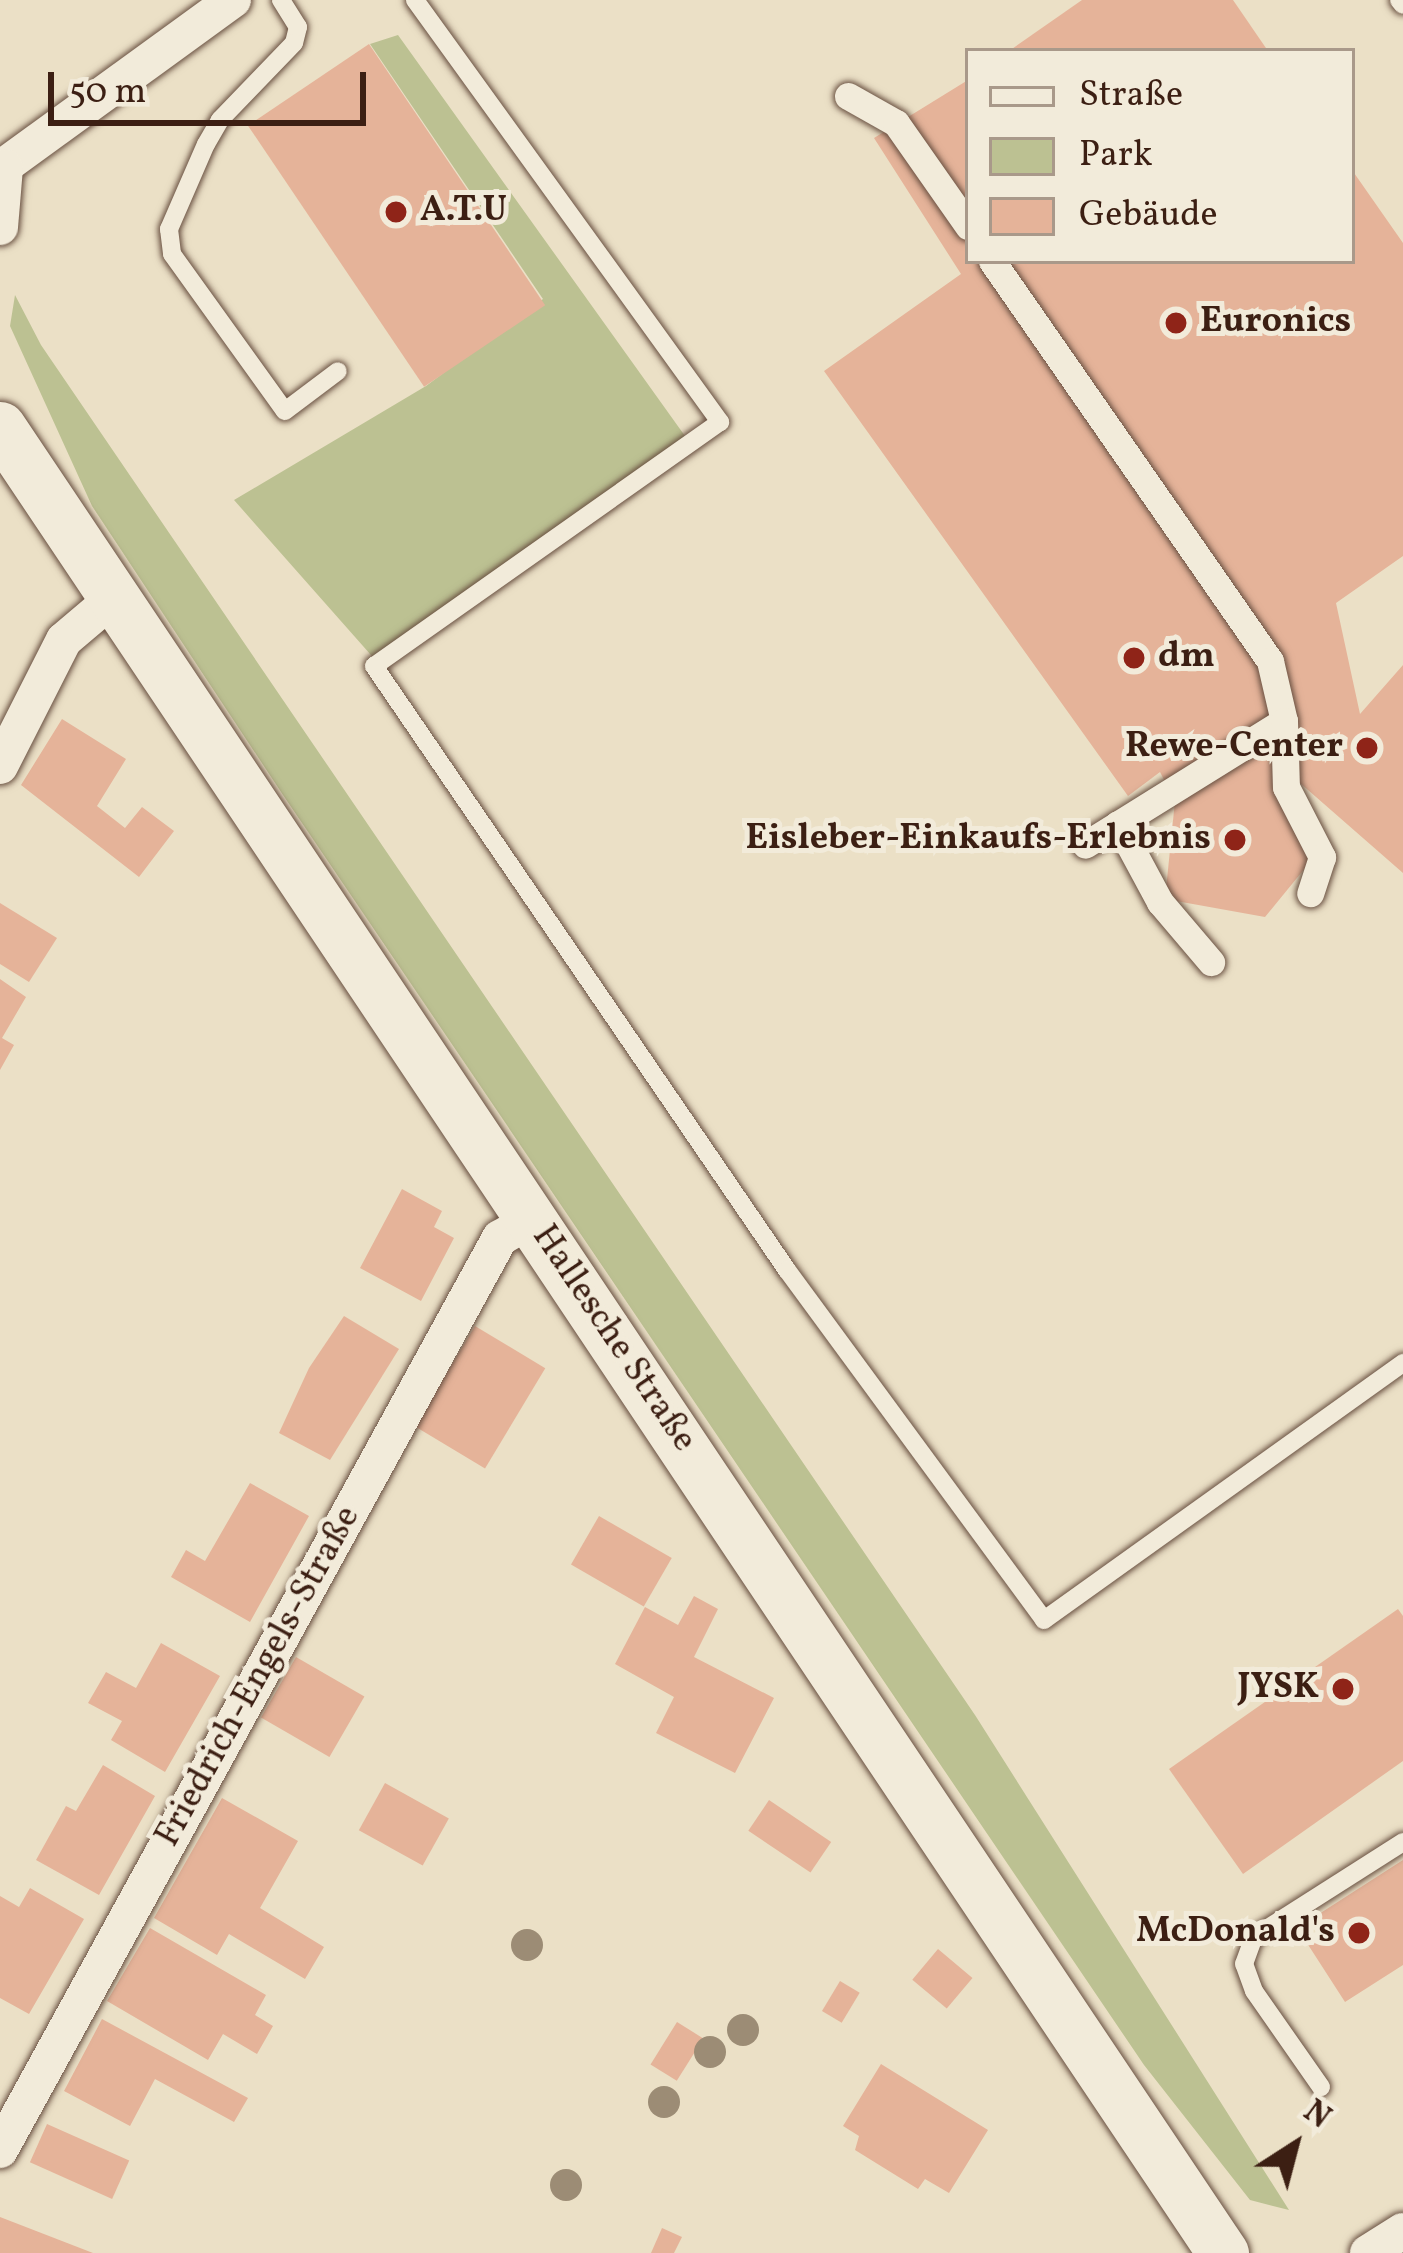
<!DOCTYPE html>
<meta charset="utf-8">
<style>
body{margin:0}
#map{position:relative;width:1403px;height:2253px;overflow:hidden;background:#ebe0c6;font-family:Vollkorn,serif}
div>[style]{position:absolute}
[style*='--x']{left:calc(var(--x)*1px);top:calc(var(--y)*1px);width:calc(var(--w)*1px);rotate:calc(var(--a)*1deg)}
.green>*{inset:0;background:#bcc192}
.building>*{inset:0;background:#e5b399;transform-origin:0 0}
.roads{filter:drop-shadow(0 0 3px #684f40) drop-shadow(0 0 3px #684f40)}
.service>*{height:18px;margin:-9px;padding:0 9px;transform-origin:9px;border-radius:9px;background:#f2ebda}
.pedestrian>*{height:27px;margin:-13.5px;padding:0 13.5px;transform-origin:13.5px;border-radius:13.5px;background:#f2ebda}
.minor>*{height:36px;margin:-18px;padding:0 18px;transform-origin:18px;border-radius:18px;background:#f2ebda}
.secondary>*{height:51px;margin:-25.5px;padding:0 25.5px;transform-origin:25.5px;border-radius:25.5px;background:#f2ebda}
.trees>*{width:32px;height:32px;margin:-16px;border-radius:50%;background:#9c8c75}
.dots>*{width:33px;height:33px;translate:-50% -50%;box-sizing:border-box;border:6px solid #f2ebda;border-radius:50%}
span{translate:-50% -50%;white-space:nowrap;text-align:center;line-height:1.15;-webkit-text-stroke:10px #f2ebda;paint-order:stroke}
.poi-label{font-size:36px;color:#3c1f13;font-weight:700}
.left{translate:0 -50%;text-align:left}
.right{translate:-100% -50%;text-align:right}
.street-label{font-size:36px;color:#3c1f13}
.legend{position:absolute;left:965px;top:48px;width:390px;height:216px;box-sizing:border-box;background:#f2ebda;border:3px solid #a9998a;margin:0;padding:15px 21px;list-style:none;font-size:36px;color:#3c1f13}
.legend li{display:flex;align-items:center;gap:24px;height:60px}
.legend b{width:60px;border:3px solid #a9998a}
.north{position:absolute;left:1235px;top:2085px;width:120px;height:120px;-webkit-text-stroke:9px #f2ebda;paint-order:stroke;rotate:36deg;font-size:33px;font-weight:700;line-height:48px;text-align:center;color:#3c1f13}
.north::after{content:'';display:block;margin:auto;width:42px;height:54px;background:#3c1f13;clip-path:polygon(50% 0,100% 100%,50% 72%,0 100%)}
.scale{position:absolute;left:48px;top:72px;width:318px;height:54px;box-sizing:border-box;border:6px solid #3c1f13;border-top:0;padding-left:15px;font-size:36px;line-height:42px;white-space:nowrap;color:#3c1f13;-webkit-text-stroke:9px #f2ebda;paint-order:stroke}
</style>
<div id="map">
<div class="green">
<i style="clip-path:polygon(398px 35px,690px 443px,378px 663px,234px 500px,426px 386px,543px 299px,370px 44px)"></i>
<i style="clip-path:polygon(15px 295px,41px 345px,975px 1715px,1289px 2210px,1250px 2200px,1144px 2065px,283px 795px,92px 506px,10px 326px)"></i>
</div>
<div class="building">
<i style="clip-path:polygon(1082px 0,1233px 0,1268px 51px,1009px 51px)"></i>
<i style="left:369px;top:44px;width:315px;height:146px;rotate:56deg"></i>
<i style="clip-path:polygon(968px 80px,968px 261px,1352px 261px,1352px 170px,1403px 243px,1403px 556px,1336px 603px,1360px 714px,1403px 665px,1403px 873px,1300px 783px,1287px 818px,1310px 862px,1265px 917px,1165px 899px,1175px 801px,1160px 772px,1128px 796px,824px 371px,961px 274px,874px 138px)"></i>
<i style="clip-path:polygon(62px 719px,126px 759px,97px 806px,125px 828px,142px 807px,174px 831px,139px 877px,21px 785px)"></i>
<i style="clip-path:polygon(0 903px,57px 938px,29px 982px,0 964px)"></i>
<i style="clip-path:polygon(0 979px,26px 997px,2px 1038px,14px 1045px,0 1070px)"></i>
<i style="clip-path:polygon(402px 1189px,442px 1211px,434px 1227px,454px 1238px,421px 1301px,360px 1268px)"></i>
<i style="clip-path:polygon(344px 1316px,399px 1349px,330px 1460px,279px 1433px,309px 1368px)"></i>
<i style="left:475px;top:1326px;width:82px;height:117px;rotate:31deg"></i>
<i style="clip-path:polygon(250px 1483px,309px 1516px,250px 1622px,171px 1577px,186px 1550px,205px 1561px)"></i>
<i style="left:599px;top:1516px;width:84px;height:56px;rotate:30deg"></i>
<i style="clip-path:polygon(694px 1596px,718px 1609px,694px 1657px,774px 1698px,735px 1773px,656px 1733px,674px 1697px,615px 1664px,645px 1607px,678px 1625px)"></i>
<i style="clip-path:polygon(1398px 1609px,1403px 1616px,1403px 1761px,1243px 1874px,1169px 1769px)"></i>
<i style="clip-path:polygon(161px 1643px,220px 1676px,165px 1772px,111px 1740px,122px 1721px,88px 1703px,106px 1672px,136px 1688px)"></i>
<i style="left:296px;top:1657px;width:79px;height:70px;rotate:30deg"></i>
<i style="clip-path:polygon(103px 1765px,155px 1796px,99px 1895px,36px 1860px,66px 1806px,76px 1811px)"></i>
<i style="left:385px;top:1783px;width:73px;height:54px;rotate:29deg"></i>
<i style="clip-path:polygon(222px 1798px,298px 1841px,260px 1908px,324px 1947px,305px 1979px,229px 1934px,217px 1955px,154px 1918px)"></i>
<i style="left:769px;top:1800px;width:75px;height:37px;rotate:34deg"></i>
<i style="clip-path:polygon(1403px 1860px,1403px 1965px,1345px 2002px,1305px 1940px,1327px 1926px,1319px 1914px)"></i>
<i style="clip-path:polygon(30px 1888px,84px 1919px,29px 2014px,0 1998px,0 1896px,19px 1907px)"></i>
<i style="clip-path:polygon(150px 1928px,266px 1995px,255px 2015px,273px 2026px,257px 2054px,223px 2034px,208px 2060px,107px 2001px)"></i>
<i style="left:938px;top:1949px;width:45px;height:40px;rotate:40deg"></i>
<i style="left:840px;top:1981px;width:23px;height:35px;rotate:31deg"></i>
<i style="clip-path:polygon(102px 2019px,248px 2098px,234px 2122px,155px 2079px,130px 2126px,64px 2091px)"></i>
<i style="left:677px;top:2022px;width:31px;height:50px;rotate:32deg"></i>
<i style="clip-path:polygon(881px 2064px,988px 2130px,949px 2193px,925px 2179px,918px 2189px,855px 2150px,859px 2136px,843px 2126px)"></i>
<i style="left:47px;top:2124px;width:90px;height:42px;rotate:24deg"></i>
<i style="clip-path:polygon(0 2217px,93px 2253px,0 2253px)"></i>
<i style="clip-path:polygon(662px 2228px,682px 2237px,674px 2253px,651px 2253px)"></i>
</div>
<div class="roads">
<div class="service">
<i style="--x:281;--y:0;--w:32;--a:58"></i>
<i style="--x:298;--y:27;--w:16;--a:104"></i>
<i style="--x:294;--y:43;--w:107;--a:133.9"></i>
<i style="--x:220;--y:120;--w:28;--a:120"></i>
<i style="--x:206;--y:144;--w:93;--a:113.5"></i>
<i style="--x:169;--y:229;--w:25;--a:83"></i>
<i style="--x:172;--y:254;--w:193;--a:54.3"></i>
<i style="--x:285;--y:411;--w:66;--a:-37"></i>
<i style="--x:415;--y:0;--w:521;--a:54.14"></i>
<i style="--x:720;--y:422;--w:423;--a:144.8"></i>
<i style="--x:374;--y:666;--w:732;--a:55.64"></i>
<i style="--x:787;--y:1270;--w:434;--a:53.7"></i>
<i style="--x:1044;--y:1620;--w:442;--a:-35.6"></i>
<i style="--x:1399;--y:0;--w:6;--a:51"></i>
<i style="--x:1321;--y:2087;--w:117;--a:-124.9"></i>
<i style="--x:1254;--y:1991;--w:29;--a:-110"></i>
<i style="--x:1244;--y:1964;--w:29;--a:-70"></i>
<i style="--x:1254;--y:1937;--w:177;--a:-32.5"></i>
</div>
<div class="pedestrian">
<i style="--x:848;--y:96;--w:55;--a:29.4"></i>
<i style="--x:896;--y:123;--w:126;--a:55"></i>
<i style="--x:992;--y:261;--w:487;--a:55.2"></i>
<i style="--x:1270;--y:661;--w:62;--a:76.9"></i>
<i style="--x:1284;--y:721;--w:234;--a:148.1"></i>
<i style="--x:1284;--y:721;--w:66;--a:88.3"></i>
<i style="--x:1286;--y:787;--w:79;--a:62.8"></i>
<i style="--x:1322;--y:857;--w:38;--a:108"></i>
<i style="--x:1118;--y:824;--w:89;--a:61.7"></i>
<i style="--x:1160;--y:902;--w:79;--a:49.6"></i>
</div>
<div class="minor">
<i style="--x:0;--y:169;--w:288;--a:-36"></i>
<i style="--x:0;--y:227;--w:60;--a:-85.2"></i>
<i style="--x:0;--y:766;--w:141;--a:-63.1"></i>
<i style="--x:64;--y:640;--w:68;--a:-40.2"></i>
<i style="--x:0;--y:2150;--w:1040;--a:-61.27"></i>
<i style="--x:500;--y:1238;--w:38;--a:-30"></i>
<i style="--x:1368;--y:2253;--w:41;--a:-32.2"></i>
</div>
<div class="secondary">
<i style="--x:0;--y:427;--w:2198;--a:56.19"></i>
</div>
</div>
<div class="trees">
<i style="left:527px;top:1945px"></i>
<i style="left:743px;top:2030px"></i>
<i style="left:710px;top:2052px"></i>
<i style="left:664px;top:2102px"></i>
<i style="left:566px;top:2185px"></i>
</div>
<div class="dots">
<i style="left:396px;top:212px;background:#8f2418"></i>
<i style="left:1176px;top:323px;background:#8f2418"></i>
<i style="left:1134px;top:658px;background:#8f2418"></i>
<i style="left:1367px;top:748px;background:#8f2418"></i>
<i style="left:1235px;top:840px;background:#8f2418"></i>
<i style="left:1343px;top:1689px;background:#8f2418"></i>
<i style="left:1359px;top:1933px;background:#8f2418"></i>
</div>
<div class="poi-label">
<span class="left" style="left:420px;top:212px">A.T.U</span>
<span class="left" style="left:1200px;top:323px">Euronics</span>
<span class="left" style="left:1158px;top:658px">dm</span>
<span class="right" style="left:1343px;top:748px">Rewe-Center</span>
<span class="right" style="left:1211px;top:840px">Eisleber-Einkaufs-Erlebnis</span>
<span class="right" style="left:1319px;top:1689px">JYSK</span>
<span class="right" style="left:1335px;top:1933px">McDonald's</span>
</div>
<div class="street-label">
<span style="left:613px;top:1339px;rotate:56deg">Hallesche Straße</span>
<span style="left:259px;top:1677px;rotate:-61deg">Friedrich-Engels-Straße</span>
</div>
<ul class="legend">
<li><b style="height:15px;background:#f2ebda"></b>Straße</li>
<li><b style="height:33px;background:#bcc192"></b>Park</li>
<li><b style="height:33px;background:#e5b399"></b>Gebäude</li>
</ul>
<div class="north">N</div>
<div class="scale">50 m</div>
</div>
